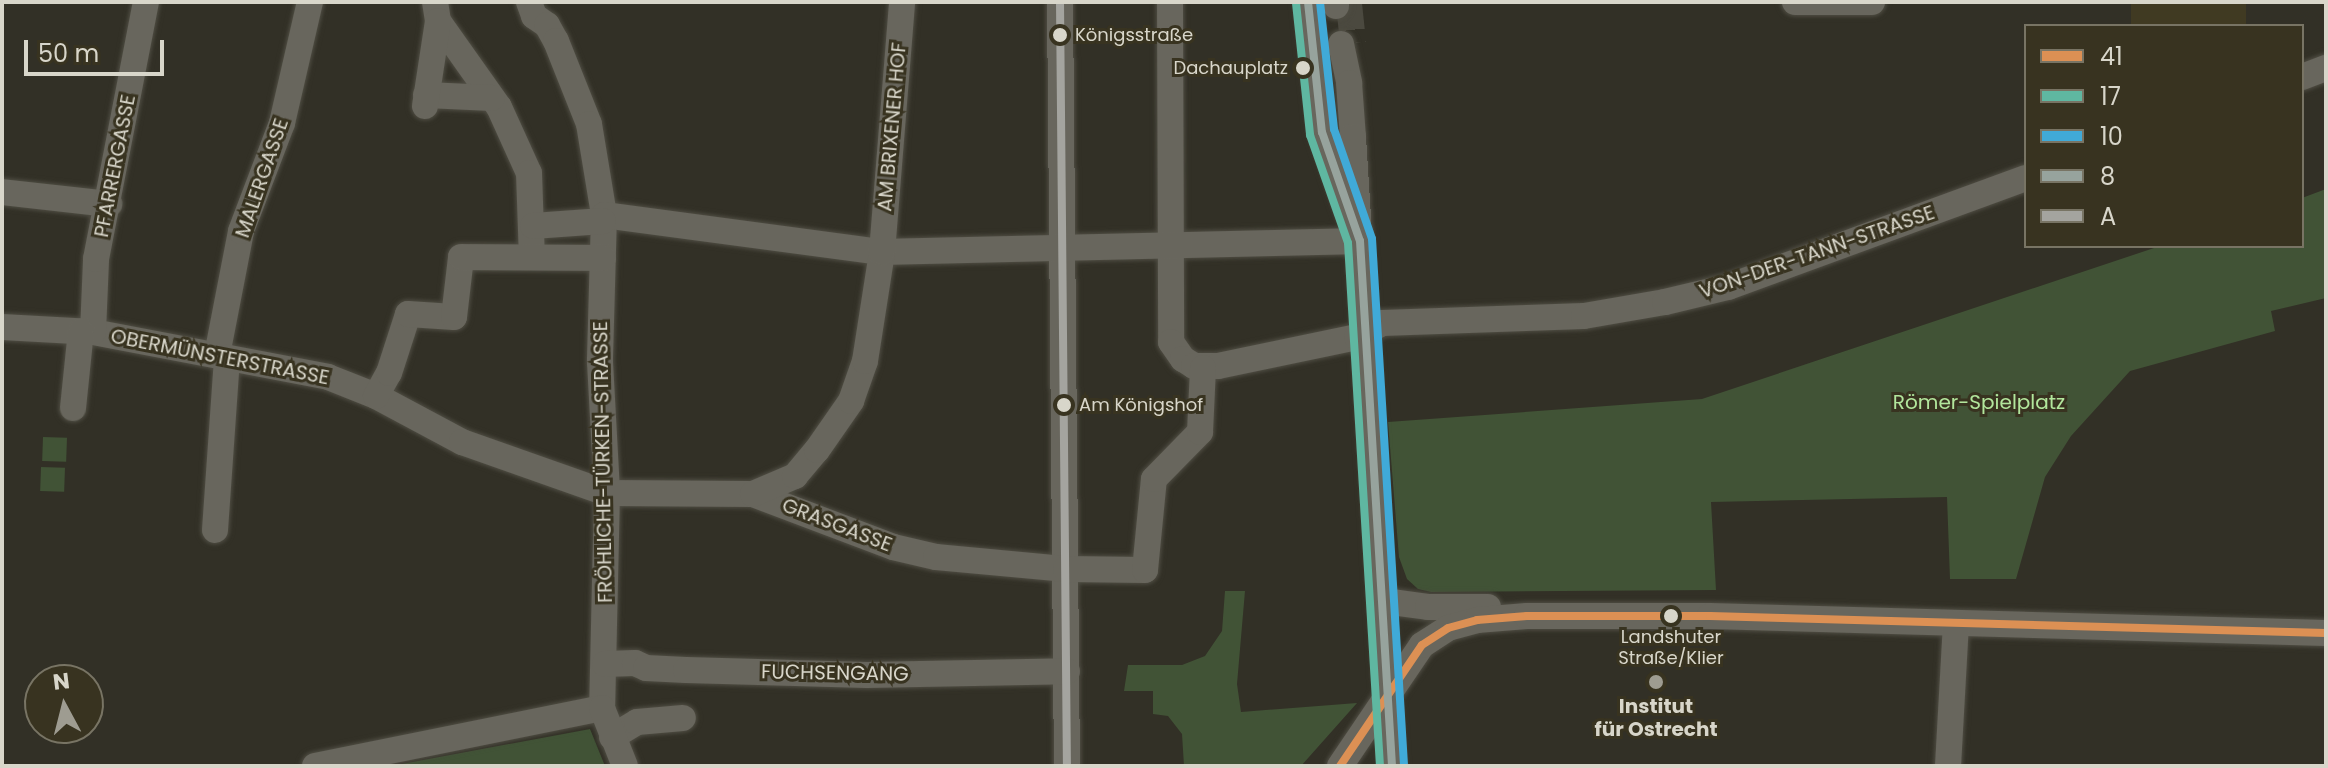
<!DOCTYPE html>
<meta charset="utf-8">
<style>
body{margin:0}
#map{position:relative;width:2328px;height:768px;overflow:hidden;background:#323026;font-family:Poppins,sans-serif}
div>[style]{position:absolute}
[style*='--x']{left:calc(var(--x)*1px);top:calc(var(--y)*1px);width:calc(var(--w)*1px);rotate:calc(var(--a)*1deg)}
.built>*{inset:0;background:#403a22;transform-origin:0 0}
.green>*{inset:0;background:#415336;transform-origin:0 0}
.minor-tunnel>*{height:26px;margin-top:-13px;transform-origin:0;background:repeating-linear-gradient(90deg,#4b493f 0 26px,transparent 0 39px)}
.roads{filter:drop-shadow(0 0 2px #4f4d43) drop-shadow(0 0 2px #4f4d43)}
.minor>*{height:26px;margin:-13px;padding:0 13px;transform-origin:13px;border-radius:13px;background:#68665d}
.bus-1>*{height:8px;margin:-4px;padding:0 4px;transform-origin:4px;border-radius:4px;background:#dc9054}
.bus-2>*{height:8px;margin:-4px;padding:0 4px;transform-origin:4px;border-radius:4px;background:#5fb7a1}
.bus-3>*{height:8px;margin:-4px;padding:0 4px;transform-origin:4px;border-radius:4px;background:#40aad8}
.bus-4>*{height:8px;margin:-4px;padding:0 4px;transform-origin:4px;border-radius:4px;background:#97a39d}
.bus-5>*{height:8px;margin:-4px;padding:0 4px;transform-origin:4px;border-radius:4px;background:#a4a49f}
.dots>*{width:22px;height:22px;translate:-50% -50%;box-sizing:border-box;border:4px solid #383320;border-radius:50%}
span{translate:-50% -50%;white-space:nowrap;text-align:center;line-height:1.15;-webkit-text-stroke:6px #383320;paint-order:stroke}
.bus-label{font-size:18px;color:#d8d6ca}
.left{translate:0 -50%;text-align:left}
.right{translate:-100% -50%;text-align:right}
.street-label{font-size:20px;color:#d8d6ca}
.park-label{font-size:20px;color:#b2e69c}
.poi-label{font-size:20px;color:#d8d6ca;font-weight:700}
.frame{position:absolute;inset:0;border:4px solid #d8d6ca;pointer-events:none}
.legend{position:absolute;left:2024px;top:24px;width:280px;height:224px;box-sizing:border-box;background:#383320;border:2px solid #787464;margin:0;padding:10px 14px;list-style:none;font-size:24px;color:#d8d6ca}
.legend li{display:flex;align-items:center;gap:16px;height:40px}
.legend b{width:40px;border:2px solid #787464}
.north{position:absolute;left:24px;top:664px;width:80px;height:80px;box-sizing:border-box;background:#383320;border:2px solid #787464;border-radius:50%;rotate:353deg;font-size:22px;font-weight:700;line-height:32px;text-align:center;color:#d8d6ca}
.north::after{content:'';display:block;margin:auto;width:28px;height:36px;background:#9e9c91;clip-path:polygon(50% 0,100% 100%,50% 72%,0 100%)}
.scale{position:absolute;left:24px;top:40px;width:140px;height:36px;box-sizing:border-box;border:4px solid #d8d6ca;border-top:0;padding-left:10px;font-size:24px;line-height:28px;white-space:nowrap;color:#d8d6ca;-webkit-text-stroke:6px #383320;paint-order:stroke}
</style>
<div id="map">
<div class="built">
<i style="left:2131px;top:2px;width:115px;height:24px"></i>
</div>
<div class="green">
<i style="clip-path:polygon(2326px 189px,2326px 298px,2271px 311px,2275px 331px,2130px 371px,2071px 436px,2045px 477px,2016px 579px,1950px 579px,1947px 497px,1711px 502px,1716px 590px,1431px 592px,1418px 589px,1407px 579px,1399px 557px,1388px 422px,1702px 399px,2160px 246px,2302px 246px,2302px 198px)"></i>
<i style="left:43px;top:437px;width:24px;height:24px;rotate:2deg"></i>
<i style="left:41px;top:467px;width:24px;height:24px;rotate:2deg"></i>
<i style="clip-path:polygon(1225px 591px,1245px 591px,1237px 684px,1241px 712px,1357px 703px,1301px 766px,1184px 766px,1182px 734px,1168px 716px,1153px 714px,1153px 691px,1124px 691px,1128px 665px,1182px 665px,1205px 656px,1222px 631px)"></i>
<i style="clip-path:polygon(590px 729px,605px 766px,391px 766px)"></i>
</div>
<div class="minor-tunnel">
<i style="--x:1349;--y:4;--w:39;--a:84"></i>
</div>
<div class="roads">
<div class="minor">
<i style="--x:435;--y:2;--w:19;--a:81"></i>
<i style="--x:438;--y:21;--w:105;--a:54.7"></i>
<i style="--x:499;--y:107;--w:72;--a:65.6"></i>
<i style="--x:529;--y:173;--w:84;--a:88"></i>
<i style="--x:529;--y:2;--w:15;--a:70"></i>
<i style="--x:534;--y:16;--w:16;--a:35"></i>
<i style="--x:547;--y:25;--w:18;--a:61"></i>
<i style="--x:556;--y:41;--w:89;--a:68.3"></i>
<i style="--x:589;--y:124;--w:92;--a:80.6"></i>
<i style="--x:604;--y:215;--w:147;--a:91.6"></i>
<i style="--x:600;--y:362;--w:131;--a:86.9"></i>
<i style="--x:607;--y:493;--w:215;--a:91.3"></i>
<i style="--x:1060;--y:2;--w:764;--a:89.48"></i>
<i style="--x:1170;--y:2;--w:340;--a:89.8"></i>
<i style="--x:1171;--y:342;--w:21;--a:55"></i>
<i style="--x:1183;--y:359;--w:13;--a:32"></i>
<i style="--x:1194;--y:366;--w:24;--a:0"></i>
<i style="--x:1218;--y:366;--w:142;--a:-11.8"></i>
<i style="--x:1357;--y:337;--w:29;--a:-29"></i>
<i style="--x:1382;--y:323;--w:202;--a:-2"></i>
<i style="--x:1584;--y:316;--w:82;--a:-9.8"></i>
<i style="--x:1665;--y:302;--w:65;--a:-13.4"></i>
<i style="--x:1728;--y:287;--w:317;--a:-20.1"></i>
<i style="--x:1308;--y:2;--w:131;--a:83.9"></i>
<i style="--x:1322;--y:132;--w:88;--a:71.4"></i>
<i style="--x:1336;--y:2;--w:4;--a:90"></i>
<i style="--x:1795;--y:2;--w:77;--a:0"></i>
<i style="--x:1341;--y:44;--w:40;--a:78"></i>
<i style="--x:1349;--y:83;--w:54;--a:85.8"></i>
<i style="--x:1353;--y:137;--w:630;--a:86.45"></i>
<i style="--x:2302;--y:77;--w:26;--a:-21"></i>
<i style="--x:426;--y:95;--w:66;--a:2.6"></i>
<i style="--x:425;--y:106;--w:86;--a:-81.3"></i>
<i style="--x:2;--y:192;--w:108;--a:6.4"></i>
<i style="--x:604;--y:215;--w:280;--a:7.6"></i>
<i style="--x:882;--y:252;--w:478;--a:-1.3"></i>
<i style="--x:533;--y:226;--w:70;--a:-4.1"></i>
<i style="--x:2;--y:327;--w:91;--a:3.1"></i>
<i style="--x:93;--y:332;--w:239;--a:10.8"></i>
<i style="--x:328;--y:377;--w:52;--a:21.6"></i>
<i style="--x:376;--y:396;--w:98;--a:28.1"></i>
<i style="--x:462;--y:442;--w:154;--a:19.4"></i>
<i style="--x:607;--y:493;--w:146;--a:0.4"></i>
<i style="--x:753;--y:494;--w:150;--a:20.7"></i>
<i style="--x:893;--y:547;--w:44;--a:13.1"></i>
<i style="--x:936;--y:557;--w:131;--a:5.3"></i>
<i style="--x:1066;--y:569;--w:79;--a:0.7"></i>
<i style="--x:1145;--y:570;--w:91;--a:-84.4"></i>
<i style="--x:1154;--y:479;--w:66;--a:-45.6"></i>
<i style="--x:1200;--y:432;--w:64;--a:-87.3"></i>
<i style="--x:93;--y:332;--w:73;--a:-87.6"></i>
<i style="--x:96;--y:259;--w:262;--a:-79"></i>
<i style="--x:217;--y:355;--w:126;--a:-79"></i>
<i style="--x:241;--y:231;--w:116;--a:-69.2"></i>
<i style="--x:282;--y:123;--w:124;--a:-77"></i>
<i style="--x:376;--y:396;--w:26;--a:-61"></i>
<i style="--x:389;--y:373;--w:62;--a:-72.1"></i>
<i style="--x:408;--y:314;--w:46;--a:3.7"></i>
<i style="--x:454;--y:317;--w:60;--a:-83.3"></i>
<i style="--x:461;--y:257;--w:142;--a:0.4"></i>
<i style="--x:73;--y:408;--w:77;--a:-84.1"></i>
<i style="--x:753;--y:494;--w:46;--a:-23.2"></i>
<i style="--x:795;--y:476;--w:34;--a:-50"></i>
<i style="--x:817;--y:450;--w:60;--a:-55.2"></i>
<i style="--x:851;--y:401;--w:42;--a:-70.7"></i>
<i style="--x:865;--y:361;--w:110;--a:-81.1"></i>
<i style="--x:882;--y:252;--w:251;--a:-85.4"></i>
<i style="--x:215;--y:530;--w:173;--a:-86"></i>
<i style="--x:1384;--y:601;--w:44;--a:7.8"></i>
<i style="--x:1428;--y:607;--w:60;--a:0"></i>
<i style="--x:605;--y:664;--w:30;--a:-2"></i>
<i style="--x:635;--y:663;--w:12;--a:24"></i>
<i style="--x:646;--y:668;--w:40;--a:2.9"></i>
<i style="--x:686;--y:670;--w:181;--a:1.6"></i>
<i style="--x:867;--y:675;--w:200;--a:-1.1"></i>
<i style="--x:612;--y:737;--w:29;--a:-31"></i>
<i style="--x:637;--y:722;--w:46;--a:-5"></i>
<i style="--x:315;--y:766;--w:293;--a:-11.4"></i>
<i style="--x:602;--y:708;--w:62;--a:68.4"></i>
<i style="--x:1340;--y:766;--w:146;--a:-55.9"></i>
<i style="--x:1422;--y:645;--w:31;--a:-33"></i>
<i style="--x:1448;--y:628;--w:30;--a:-15"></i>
<i style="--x:1477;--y:620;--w:50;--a:-4.6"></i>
<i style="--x:1527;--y:616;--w:183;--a:0"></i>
<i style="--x:1710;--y:616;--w:616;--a:1.58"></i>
<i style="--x:1948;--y:766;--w:143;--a:-86.8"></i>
</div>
</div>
<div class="bus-1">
<i style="--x:1340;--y:766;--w:146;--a:-55.9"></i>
<i style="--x:1422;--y:645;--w:31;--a:-33"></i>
<i style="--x:1448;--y:628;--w:30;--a:-15"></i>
<i style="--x:1477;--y:620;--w:50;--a:-4.6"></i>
<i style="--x:1527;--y:616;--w:183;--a:0"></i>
<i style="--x:1710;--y:616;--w:616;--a:1.58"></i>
</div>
<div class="bus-2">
<i style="--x:1296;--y:3;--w:133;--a:83.9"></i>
<i style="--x:1310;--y:135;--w:114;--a:70.6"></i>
<i style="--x:1348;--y:243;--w:524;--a:86.5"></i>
</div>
<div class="bus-3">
<i style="--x:1320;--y:2;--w:128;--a:83.7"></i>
<i style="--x:1334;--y:129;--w:116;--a:70.9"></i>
<i style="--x:1372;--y:239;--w:527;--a:86.52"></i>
</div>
<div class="bus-4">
<i style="--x:1308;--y:2;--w:131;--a:83.9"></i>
<i style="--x:1322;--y:132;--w:115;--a:70.8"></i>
<i style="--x:1360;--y:241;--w:526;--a:86.51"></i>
</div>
<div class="bus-5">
<i style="--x:1060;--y:2;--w:764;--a:89.48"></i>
</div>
<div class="dots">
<i style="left:1060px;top:35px;background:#d8d6ca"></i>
<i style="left:1303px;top:68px;background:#d8d6ca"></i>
<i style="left:1064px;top:405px;background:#d8d6ca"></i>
<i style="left:1671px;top:616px;background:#d8d6ca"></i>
<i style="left:1656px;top:682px;background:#9e9c91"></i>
</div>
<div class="bus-label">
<span class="left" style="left:1075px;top:35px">Königsstraße</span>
<span class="right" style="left:1288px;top:68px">Dachauplatz</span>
<span class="left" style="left:1079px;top:405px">Am Königshof</span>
<span style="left:1671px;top:648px">Landshuter<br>Straße/Klier</span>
</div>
<div class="street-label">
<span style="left:892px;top:127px;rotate:-85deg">AM BRIXENER HOF</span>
<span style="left:115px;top:166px;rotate:-79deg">PFARRERGASSE</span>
<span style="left:262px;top:178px;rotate:-71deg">MALERGASSE</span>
<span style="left:1817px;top:252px;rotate:-19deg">VON-DER-TANN-STRASSE</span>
<span style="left:220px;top:357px;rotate:11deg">OBERMÜNSTERSTRASSE</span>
<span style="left:603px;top:462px;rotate:-91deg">FRÖHLICHE-TÜRKEN-STRASSE</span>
<span style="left:837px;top:525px;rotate:21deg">GRASGASSE</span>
<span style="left:835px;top:673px;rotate:1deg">FUCHSENGANG</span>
</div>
<div class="park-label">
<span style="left:1979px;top:402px">Römer-Spielplatz</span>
</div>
<div class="poi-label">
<span style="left:1656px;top:718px">Institut<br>für Ostrecht</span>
</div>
<div class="frame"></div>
<ul class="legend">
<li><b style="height:10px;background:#dc9054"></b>41</li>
<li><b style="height:10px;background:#5fb7a1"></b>17</li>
<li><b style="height:10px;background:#40aad8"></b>10</li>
<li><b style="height:10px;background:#97a39d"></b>8</li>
<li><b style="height:10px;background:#a4a49f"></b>A</li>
</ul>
<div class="north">N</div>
<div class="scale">50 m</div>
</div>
